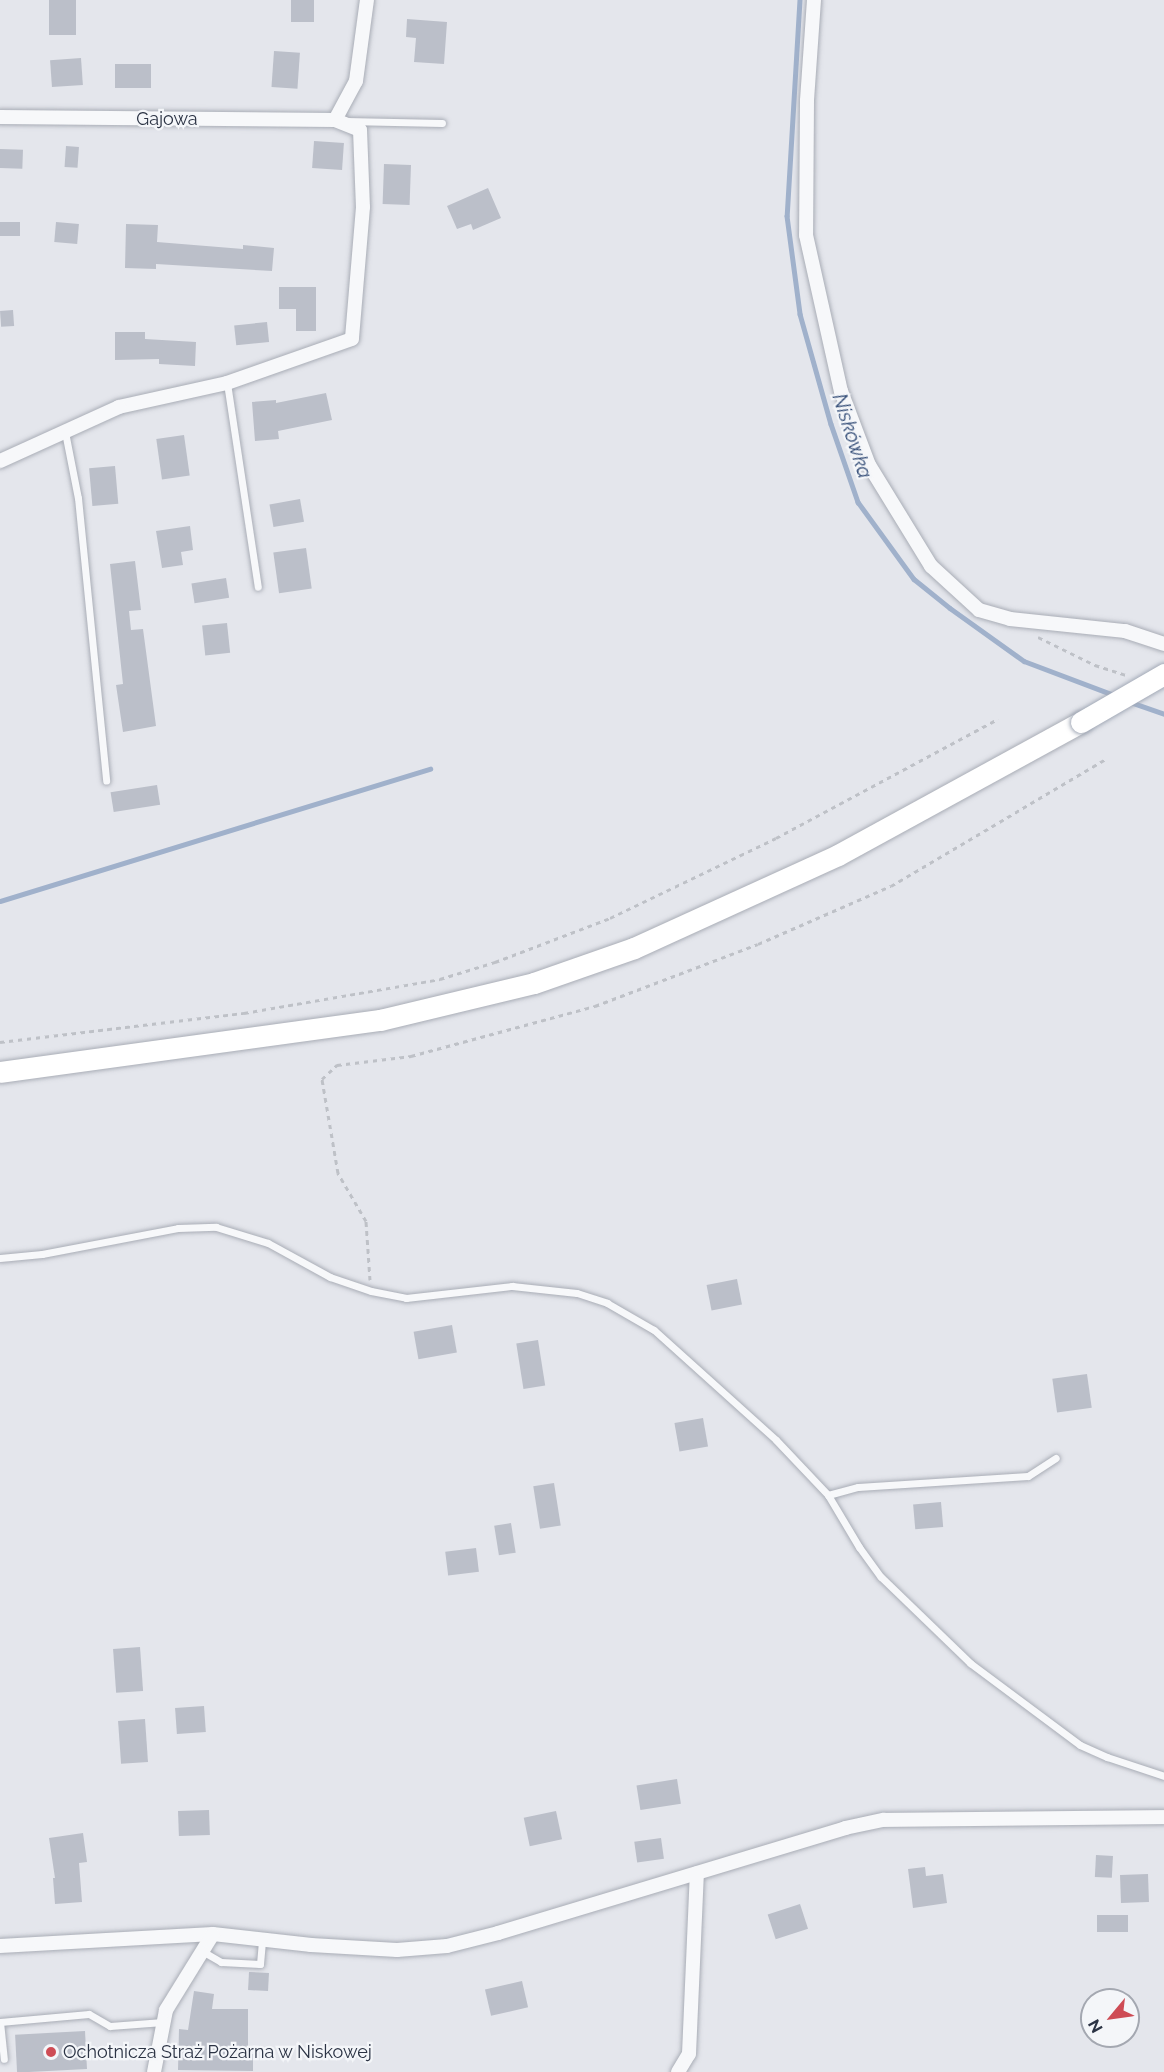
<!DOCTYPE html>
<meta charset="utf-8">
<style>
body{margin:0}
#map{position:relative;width:1164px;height:2072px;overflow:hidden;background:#e4e6ec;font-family:Raleway,sans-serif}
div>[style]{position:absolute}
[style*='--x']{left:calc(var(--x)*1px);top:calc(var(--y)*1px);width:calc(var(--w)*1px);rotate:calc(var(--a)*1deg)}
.stream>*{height:4.5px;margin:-2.25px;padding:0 2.25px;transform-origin:2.25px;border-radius:2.25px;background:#a0b1cb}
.building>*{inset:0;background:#bbbfc9;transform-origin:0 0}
.path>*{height:3px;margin-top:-1.5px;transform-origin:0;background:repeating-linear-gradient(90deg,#bec1c7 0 4.5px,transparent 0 9px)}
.roads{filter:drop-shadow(0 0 2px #a9adb6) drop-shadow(0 0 2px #a9adb6)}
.lane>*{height:7px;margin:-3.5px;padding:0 3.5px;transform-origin:3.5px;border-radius:3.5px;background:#f7f8fa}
.street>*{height:14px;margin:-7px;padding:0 7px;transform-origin:7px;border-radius:7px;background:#f7f8fa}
.primary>*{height:21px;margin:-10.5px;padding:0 10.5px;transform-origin:10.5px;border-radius:10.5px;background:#fff}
.bridges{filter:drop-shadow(0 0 2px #a3aab7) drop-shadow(0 0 2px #a3aab7)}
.primary-bridge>*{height:21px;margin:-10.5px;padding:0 10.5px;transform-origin:10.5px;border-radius:10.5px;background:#fff}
.dots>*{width:16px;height:16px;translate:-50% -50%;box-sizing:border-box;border:3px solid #f4f6f9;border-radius:50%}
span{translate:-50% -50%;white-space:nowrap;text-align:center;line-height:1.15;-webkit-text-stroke:4.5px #f4f6f9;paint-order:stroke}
.street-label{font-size:18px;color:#2b3344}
.poi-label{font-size:18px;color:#2b3344}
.left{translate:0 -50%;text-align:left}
.water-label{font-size:20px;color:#354e78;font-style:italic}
.north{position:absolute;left:1080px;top:1988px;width:60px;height:60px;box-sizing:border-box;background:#f4f6f9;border:2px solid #a4a8b1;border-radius:50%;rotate:241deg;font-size:16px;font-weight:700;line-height:24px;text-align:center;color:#2b3344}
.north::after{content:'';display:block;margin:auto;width:21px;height:27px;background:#ce4c55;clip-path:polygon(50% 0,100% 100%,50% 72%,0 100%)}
</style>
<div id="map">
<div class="stream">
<i style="--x:800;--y:0;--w:216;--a:93.4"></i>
<i style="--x:787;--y:216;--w:99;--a:82.4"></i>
<i style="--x:800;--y:314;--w:114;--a:74.3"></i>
<i style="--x:831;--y:424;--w:83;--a:70.9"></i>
<i style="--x:858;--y:502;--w:95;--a:54"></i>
<i style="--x:914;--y:579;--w:46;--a:38.9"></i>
<i style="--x:950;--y:608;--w:91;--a:35.6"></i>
<i style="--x:1024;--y:661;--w:96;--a:20.7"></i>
<i style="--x:1130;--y:702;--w:36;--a:19"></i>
<i style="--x:0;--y:901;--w:450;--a:-17.1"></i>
</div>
<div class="building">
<i style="left:49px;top:0;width:27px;height:35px"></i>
<i style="left:291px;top:0;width:23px;height:22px"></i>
<i style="clip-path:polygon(407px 19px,447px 22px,444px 64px,414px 62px,416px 38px,406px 37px)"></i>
<i style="left:274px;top:51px;width:26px;height:36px;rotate:4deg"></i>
<i style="left:81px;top:58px;width:27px;height:31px;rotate:86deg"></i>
<i style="left:115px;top:64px;width:36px;height:24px"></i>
<i style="left:314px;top:141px;width:30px;height:27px;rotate:4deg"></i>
<i style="left:66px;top:146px;width:13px;height:21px;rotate:4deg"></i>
<i style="left:0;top:149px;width:23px;height:19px;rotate:2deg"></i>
<i style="left:384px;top:164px;width:27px;height:40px;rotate:2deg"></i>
<i style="clip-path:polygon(488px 188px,501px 218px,473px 230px,471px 224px,457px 229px,447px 206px)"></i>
<i style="left:0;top:222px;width:20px;height:14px"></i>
<i style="left:56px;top:222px;width:23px;height:20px;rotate:5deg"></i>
<i style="clip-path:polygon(126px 224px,158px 225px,157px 242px,243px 249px,243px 245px,274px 248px,272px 271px,156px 264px,156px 269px,125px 268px)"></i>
<i style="clip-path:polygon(279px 287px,316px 287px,316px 331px,296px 331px,296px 309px,279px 309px)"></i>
<i style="left:13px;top:310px;width:16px;height:13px;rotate:86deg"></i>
<i style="left:267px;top:322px;width:20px;height:33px;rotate:84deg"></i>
<i style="clip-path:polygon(115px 332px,145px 332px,145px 339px,196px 342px,195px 366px,159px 364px,159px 359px,115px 360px)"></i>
<i style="clip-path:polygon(326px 393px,332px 420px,278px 431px,279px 439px,255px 441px,252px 402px,276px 400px,276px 403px)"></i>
<i style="left:184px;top:435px;width:41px;height:28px;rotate:82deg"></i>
<i style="left:115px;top:466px;width:38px;height:26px;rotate:85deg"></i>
<i style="left:300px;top:499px;width:23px;height:31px;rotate:80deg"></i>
<i style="clip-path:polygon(190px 526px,193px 550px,181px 552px,183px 565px,162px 568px,156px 531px)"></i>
<i style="left:306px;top:548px;width:41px;height:33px;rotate:82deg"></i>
<i style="clip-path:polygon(135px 561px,141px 610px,129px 611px,131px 630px,143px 629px,156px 726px,123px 732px,116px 685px,123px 684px,110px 564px)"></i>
<i style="left:226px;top:578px;width:20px;height:35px;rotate:81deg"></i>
<i style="left:227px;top:623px;width:30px;height:25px;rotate:84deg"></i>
<i style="left:157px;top:785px;width:20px;height:47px;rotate:81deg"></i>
<i style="left:737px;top:1279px;width:26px;height:31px;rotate:79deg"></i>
<i style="left:452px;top:1325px;width:28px;height:39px;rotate:80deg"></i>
<i style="left:538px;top:1340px;width:46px;height:22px;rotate:81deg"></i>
<i style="left:1087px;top:1374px;width:34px;height:35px;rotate:82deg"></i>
<i style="left:703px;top:1418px;width:29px;height:29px;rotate:80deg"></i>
<i style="left:554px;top:1483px;width:43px;height:21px;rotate:81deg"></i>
<i style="left:941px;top:1502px;width:25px;height:28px;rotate:85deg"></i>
<i style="left:511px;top:1523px;width:30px;height:17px;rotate:81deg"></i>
<i style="left:476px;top:1548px;width:24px;height:31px;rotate:83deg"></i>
<i style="left:140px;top:1647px;width:44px;height:27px;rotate:86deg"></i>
<i style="left:204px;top:1706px;width:26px;height:29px;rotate:86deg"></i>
<i style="left:145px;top:1719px;width:43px;height:27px;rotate:86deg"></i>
<i style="left:677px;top:1779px;width:25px;height:41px;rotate:81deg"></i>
<i style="left:209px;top:1810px;width:25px;height:31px;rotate:88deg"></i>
<i style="left:556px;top:1811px;width:29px;height:33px;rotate:78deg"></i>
<i style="clip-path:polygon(83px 1833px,87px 1862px,79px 1863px,82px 1902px,55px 1904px,53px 1878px,55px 1878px,49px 1838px)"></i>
<i style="left:661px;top:1838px;width:21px;height:27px;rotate:82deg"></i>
<i style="left:1096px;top:1855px;width:17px;height:22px;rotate:3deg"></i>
<i style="clip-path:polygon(925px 1867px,926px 1876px,943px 1874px,947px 1903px,913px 1908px,908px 1869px)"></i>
<i style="left:1148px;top:1874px;width:28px;height:28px;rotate:88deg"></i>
<i style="left:800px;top:1904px;width:26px;height:34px;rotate:72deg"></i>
<i style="left:1097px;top:1915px;width:31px;height:17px"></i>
<i style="left:249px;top:1972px;width:20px;height:18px;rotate:3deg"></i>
<i style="left:522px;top:1981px;width:27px;height:38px;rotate:77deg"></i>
<i style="clip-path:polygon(194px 1991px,214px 1994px,212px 2009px,248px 2009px,248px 2054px,253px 2054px,253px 2071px,178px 2070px,179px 2029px,188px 2030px)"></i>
<i style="left:85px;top:2031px;width:38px;height:70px;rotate:87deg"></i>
</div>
<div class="path">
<i style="--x:1038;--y:637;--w:64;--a:26.2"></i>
<i style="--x:1095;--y:665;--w:33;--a:18"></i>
<i style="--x:0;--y:1042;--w:246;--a:-6.8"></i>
<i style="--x:244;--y:1013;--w:199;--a:-9.8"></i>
<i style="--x:440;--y:979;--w:58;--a:-17.2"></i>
<i style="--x:495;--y:962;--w:123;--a:-20.9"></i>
<i style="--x:610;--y:918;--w:184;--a:-25.7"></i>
<i style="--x:776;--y:838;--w:252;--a:-28.2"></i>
<i style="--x:370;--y:1280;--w:59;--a:-93.9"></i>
<i style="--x:366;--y:1221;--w:56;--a:-120.3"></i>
<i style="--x:338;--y:1173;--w:95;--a:-99.7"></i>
<i style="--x:322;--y:1079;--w:21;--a:-43"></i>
<i style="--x:337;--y:1065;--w:75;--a:-6.9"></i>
<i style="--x:411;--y:1056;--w:191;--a:-15.2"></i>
<i style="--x:595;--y:1006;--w:174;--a:-20.8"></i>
<i style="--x:758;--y:944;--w:145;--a:-23.6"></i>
<i style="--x:891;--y:886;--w:250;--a:-30.6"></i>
</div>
<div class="roads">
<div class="lane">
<i style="--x:346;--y:121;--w:96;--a:1.2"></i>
<i style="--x:227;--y:383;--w:206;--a:81.4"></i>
<i style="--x:65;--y:432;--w:67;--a:78.9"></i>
<i style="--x:78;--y:498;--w:284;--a:84.3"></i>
<i style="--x:0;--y:1258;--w:42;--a:-5.4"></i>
<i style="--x:42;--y:1254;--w:138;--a:-10.8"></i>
<i style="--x:178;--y:1228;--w:38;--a:-2"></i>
<i style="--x:216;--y:1227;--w:54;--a:17.1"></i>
<i style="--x:268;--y:1243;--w:71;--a:28.7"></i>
<i style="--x:330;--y:1277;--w:43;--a:18.9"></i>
<i style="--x:371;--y:1291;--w:36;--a:11"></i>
<i style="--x:406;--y:1298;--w:107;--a:-6.5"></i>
<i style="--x:512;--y:1286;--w:65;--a:6.1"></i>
<i style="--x:577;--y:1293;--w:32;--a:18"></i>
<i style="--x:607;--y:1303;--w:54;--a:29.9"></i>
<i style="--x:654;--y:1330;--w:164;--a:42"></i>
<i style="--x:776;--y:1440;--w:76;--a:46.6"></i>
<i style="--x:828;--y:1495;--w:61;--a:59.2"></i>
<i style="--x:859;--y:1547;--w:37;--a:54"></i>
<i style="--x:881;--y:1577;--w:124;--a:44"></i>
<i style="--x:970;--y:1663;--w:137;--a:36.7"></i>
<i style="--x:1080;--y:1745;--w:30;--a:24"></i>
<i style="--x:1107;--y:1757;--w:60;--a:18.4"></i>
<i style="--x:828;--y:1495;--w:31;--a:-15"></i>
<i style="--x:858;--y:1487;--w:170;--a:-3.7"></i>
<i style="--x:1028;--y:1476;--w:33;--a:-33"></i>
<i style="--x:202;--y:1951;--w:22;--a:30"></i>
<i style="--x:221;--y:1962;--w:39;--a:3"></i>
<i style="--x:260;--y:1964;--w:25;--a:-85"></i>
<i style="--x:0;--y:2022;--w:89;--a:-5.1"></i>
<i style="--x:89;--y:2014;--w:24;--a:30"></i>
<i style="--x:110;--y:2026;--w:53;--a:-4.3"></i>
<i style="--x:0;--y:2022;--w:37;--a:84"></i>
</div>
<div class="street">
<i style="--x:814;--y:0;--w:101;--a:94"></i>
<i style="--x:807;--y:101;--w:134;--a:90.4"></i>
<i style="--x:806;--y:235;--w:160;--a:77.4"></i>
<i style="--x:841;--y:391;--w:79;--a:69.3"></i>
<i style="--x:869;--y:465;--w:119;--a:58.5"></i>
<i style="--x:931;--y:566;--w:65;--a:42.5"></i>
<i style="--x:979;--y:610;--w:32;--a:16"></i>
<i style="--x:1010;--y:619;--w:116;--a:6"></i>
<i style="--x:1125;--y:631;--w:41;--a:18.4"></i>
<i style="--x:0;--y:117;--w:335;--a:0.5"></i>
<i style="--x:335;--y:120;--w:27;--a:22"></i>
<i style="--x:360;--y:130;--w:77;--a:87.8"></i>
<i style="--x:363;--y:207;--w:132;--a:94.8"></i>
<i style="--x:352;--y:339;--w:133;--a:160.6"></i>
<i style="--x:227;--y:383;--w:111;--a:167.5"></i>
<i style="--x:119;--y:407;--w:131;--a:155.6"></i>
<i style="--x:335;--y:120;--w:44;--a:-61.7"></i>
<i style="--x:356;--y:81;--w:82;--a:-82.3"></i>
<i style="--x:0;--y:1946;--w:213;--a:-3.2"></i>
<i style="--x:213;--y:1934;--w:99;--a:6.4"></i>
<i style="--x:311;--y:1945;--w:86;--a:3.3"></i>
<i style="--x:397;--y:1950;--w:50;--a:-4.6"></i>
<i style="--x:447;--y:1946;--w:53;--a:-14.3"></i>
<i style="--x:498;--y:1933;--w:363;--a:-16.8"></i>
<i style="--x:845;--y:1828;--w:40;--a:-12"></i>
<i style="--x:884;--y:1820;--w:280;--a:-0.6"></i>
<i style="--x:154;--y:2072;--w:63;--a:-79"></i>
<i style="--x:166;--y:2010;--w:89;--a:-58.3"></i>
<i style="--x:678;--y:2072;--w:21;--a:-59"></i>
<i style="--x:689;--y:2054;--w:181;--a:-87.5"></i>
</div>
<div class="primary">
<i style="--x:0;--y:1072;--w:384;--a:-7.8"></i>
<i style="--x:380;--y:1020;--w:158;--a:-13.5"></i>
<i style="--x:534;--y:983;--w:106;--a:-19.3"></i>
<i style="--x:634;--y:948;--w:224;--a:-24.5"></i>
<i style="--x:838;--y:855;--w:277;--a:-28.7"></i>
</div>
</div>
<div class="bridges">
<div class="primary-bridge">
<i style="--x:1081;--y:722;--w:96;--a:-30"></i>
</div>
</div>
<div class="dots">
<i style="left:51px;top:2052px;background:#ce4c55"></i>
</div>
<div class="street-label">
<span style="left:167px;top:119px">Gajowa</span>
</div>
<div class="poi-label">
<span class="left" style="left:63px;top:2052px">Ochotnicza Straż Pożarna w Niskowej</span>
</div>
<div class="water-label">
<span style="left:852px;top:436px;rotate:72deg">Niskówka</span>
</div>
<div class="north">N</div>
</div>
